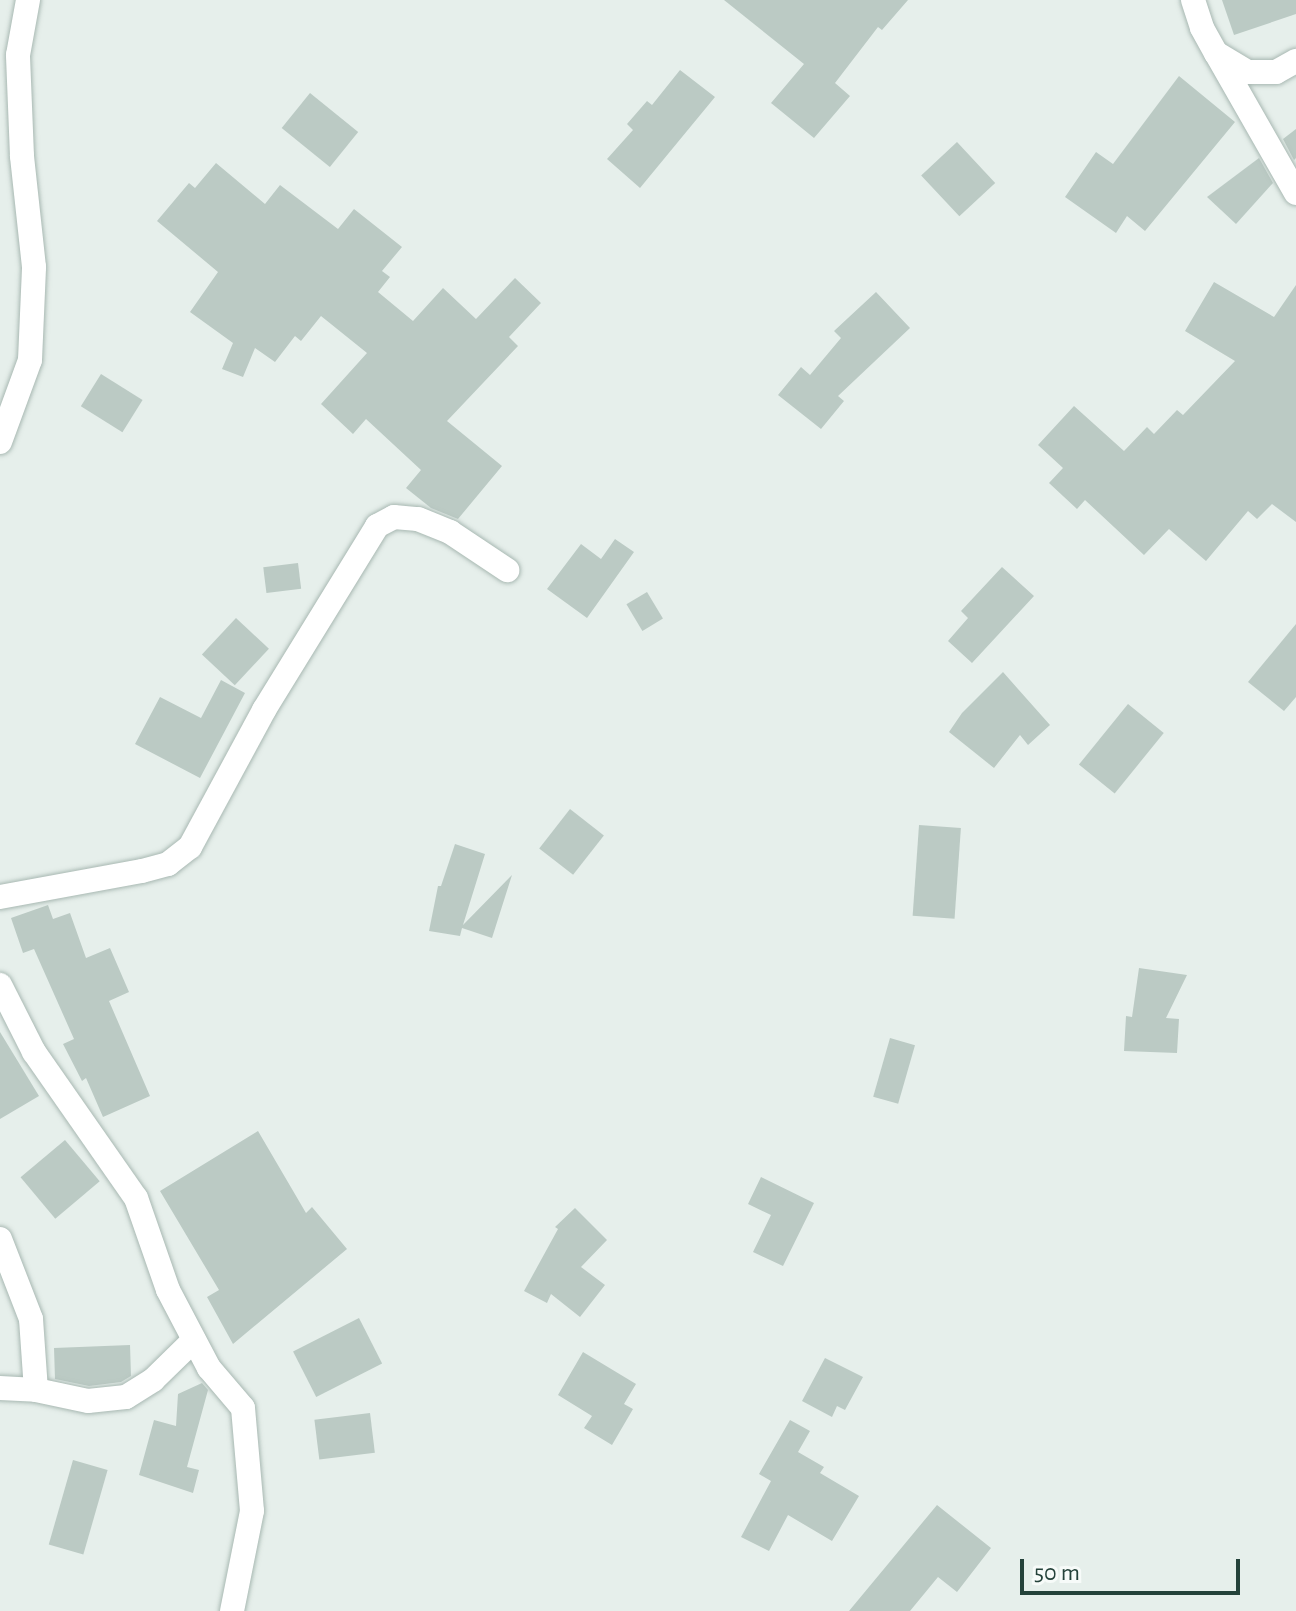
<!DOCTYPE html>
<style>
body{margin:0}
#map{position:relative;width:1296px;height:1611px;overflow:hidden;background:#e6efeb;font-family:"Alegreya Sans",sans-serif}
div>[style]{position:absolute}
[style*='--x']{left:calc(var(--x)*1px);top:calc(var(--y)*1px);width:calc(var(--w)*1px);rotate:calc(var(--a)*1deg)}
.building>*{inset:0;background:#bbcac4;transform-origin:0 0}
.roads{filter:drop-shadow(0 0 2px #a8b8b2) drop-shadow(0 0 2px #a8b8b2)}
.minor>*{height:24px;margin:-12px;padding:0 12px;transform-origin:12px;border-radius:12px;background:#fff}
.secondary>*{height:24px;margin:-12px;padding:0 12px;transform-origin:12px;border-radius:12px;background:#fff}
span{translate:-50% -50%;white-space:nowrap;text-align:center;line-height:1.15;-webkit-text-stroke:6px #f7fbf9;paint-order:stroke}
.scale{position:absolute;left:1020px;top:1559px;width:220px;height:36px;box-sizing:border-box;border:4px solid #24423a;border-top:0;padding-left:10px;font-size:24px;line-height:28px;white-space:nowrap;color:#24423a;-webkit-text-stroke:6px #f7fbf9;paint-order:stroke}
</style>
<div id="map">
<div class="building">
<i style="clip-path:polygon(724px 0,908px 0,882px 30px,878px 27px,835px 83px,850px 96px,814px 138px,771px 103px,804px 64px)"></i>
<i style="clip-path:polygon(1222px 0,1296px 0,1296px 14px,1234px 35px)"></i>
<i style="clip-path:polygon(680px 70px,715px 97px,640px 188px,607px 159px,633px 130px,627px 124px,647px 101px,652px 105px)"></i>
<i style="clip-path:polygon(1179px 76px,1235px 122px,1145px 231px,1127px 216px,1116px 233px,1065px 197px,1096px 152px,1113px 164px)"></i>
<i style="left:310px;top:93px;width:62px;height:45px;rotate:39deg"></i>
<i style="clip-path:polygon(1296px 129px,1296px 158px,1294px 160px,1283px 139px)"></i>
<i style="left:957px;top:142px;width:56px;height:49px;rotate:47deg"></i>
<i style="clip-path:polygon(1259px 158px,1273px 183px,1236px 224px,1207px 197px)"></i>
<i style="clip-path:polygon(216px 163px,265px 204px,280px 185px,338px 229px,354px 209px,402px 247px,382px 271px,390px 277px,378px 292px,413px 321px,443px 288px,476px 319px,515px 278px,541px 303px,509px 337px,518px 346px,447px 421px,502px 466px,458px 519px,431px 508px,406px 488px,421px 470px,366px 419px,353px 434px,321px 404px,367px 353px,321px 316px,301px 341px,295px 336px,275px 362px,255px 348px,243px 377px,222px 369px,233px 343px,190px 312px,218px 272px,157px 221px,189px 183px,195px 188px)"></i>
<i style="clip-path:polygon(1214px 282px,1274px 317px,1296px 285px,1296px 522px,1272px 504px,1257px 519px,1248px 511px,1206px 561px,1169px 529px,1144px 555px,1085px 500px,1077px 509px,1049px 483px,1063px 468px,1038px 445px,1074px 406px,1124px 451px,1147px 427px,1154px 434px,1177px 410px,1183px 415px,1235px 361px,1185px 331px)"></i>
<i style="clip-path:polygon(876px 292px,910px 328px,838px 396px,844px 401px,821px 429px,778px 395px,801px 367px,810px 375px,841px 338px,834px 331px)"></i>
<i style="left:101px;top:374px;width:49px;height:38px;rotate:32deg"></i>
<i style="clip-path:polygon(615px 539px,634px 552px,587px 618px,547px 589px,581px 544px,601px 559px)"></i>
<i style="left:298px;top:563px;width:26px;height:35px;rotate:83deg"></i>
<i style="clip-path:polygon(1002px 567px,1034px 596px,972px 663px,948px 641px,968px 618px,961px 611px)"></i>
<i style="left:647px;top:592px;width:31px;height:24px;rotate:59deg"></i>
<i style="left:236px;top:618px;width:45px;height:50px;rotate:43deg"></i>
<i style="clip-path:polygon(1296px 624px,1296px 697px,1284px 711px,1248px 682px)"></i>
<i style="clip-path:polygon(1003px 672px,1050px 725px,1028px 745px,1020px 735px,994px 768px,949px 732px,962px 713px)"></i>
<i style="clip-path:polygon(221px 680px,245px 693px,200px 778px,135px 744px,160px 697px,201px 718px)"></i>
<i style="left:1128px;top:704px;width:46px;height:78px;rotate:39deg"></i>
<i style="left:570px;top:809px;width:43px;height:50px;rotate:38deg"></i>
<i style="left:919px;top:825px;width:42px;height:91px;rotate:4deg"></i>
<i style="clip-path:polygon(455px 844px,485px 854px,463px 925px,512px 875px,492px 938px,462px 928px,460px 936px,429px 931px,438px 886px,441px 886px)"></i>
<i style="clip-path:polygon(48px 905px,53px 919px,70px 913px,86px 958px,110px 948px,129px 992px,109px 1001px,150px 1096px,103px 1117px,86px 1078px,82px 1081px,63px 1044px,74px 1039px,34px 949px,23px 953px,11px 918px)"></i>
<i style="clip-path:polygon(1139px 968px,1187px 975px,1166px 1018px,1179px 1019px,1177px 1053px,1124px 1051px,1126px 1016px,1132px 1017px)"></i>
<i style="clip-path:polygon(0 1032px,39px 1096px,0 1119px)"></i>
<i style="left:890px;top:1038px;width:26px;height:61px;rotate:16deg"></i>
<i style="clip-path:polygon(258px 1131px,306px 1213px,312px 1207px,347px 1249px,233px 1344px,207px 1297px,219px 1290px,160px 1191px)"></i>
<i style="left:65px;top:1140px;width:54px;height:58px;rotate:50deg"></i>
<i style="clip-path:polygon(761px 1177px,814px 1203px,783px 1266px,753px 1252px,771px 1215px,748px 1204px)"></i>
<i style="clip-path:polygon(575px 1208px,607px 1240px,581px 1267px,605px 1285px,580px 1317px,551px 1294px,547px 1303px,524px 1291px,558px 1229px,555px 1227px)"></i>
<i style="left:359px;top:1318px;width:51px;height:74px;rotate:63deg"></i>
<i style="clip-path:polygon(130px 1345px,131px 1376px,121px 1382px,89px 1386px,55px 1379px,54px 1348px)"></i>
<i style="clip-path:polygon(583px 1352px,636px 1384px,624px 1404px,633px 1409px,612px 1445px,584px 1428px,592px 1416px,558px 1395px)"></i>
<i style="clip-path:polygon(825px 1358px,863px 1377px,845px 1410px,837px 1406px,832px 1417px,802px 1401px)"></i>
<i style="clip-path:polygon(202px 1383px,208px 1390px,187px 1467px,199px 1470px,193px 1493px,139px 1475px,154px 1420px,176px 1426px,178px 1394px)"></i>
<i style="left:370px;top:1413px;width:40px;height:56px;rotate:83deg"></i>
<i style="clip-path:polygon(790px 1420px,810px 1431px,798px 1452px,824px 1467px,820px 1473px,859px 1496px,832px 1541px,788px 1515px,769px 1551px,741px 1537px,771px 1481px,759px 1474px)"></i>
<i style="left:73px;top:1460px;width:36px;height:88px;rotate:16deg"></i>
<i style="clip-path:polygon(937px 1505px,991px 1548px,957px 1592px,938px 1577px,910px 1611px,849px 1611px)"></i>
</div>
<div class="roads">
<div class="minor">
<i style="--x:1216;--y:53;--w:161;--a:60.3"></i>
<i style="--x:0;--y:442;--w:87;--a:-69.9"></i>
<i style="--x:30;--y:360;--w:93;--a:-87.5"></i>
<i style="--x:34;--y:267;--w:112;--a:-96.2"></i>
<i style="--x:22;--y:156;--w:101;--a:-92.3"></i>
<i style="--x:18;--y:55;--w:56;--a:-79.7"></i>
<i style="--x:0;--y:897;--w:144;--a:-10.4"></i>
<i style="--x:142;--y:871;--w:27;--a:-15"></i>
<i style="--x:168;--y:864;--w:28;--a:-38"></i>
<i style="--x:190;--y:847;--w:156;--a:-61.6"></i>
<i style="--x:264;--y:710;--w:216;--a:-58.4"></i>
<i style="--x:377;--y:526;--w:19;--a:-28"></i>
<i style="--x:394;--y:517;--w:24;--a:5"></i>
<i style="--x:418;--y:519;--w:35;--a:22"></i>
<i style="--x:450;--y:532;--w:69;--a:33.7"></i>
<i style="--x:0;--y:985;--w:75;--a:63.1"></i>
<i style="--x:34;--y:1052;--w:178;--a:55.1"></i>
<i style="--x:136;--y:1198;--w:97;--a:70.8"></i>
<i style="--x:168;--y:1290;--w:88;--a:62.3"></i>
<i style="--x:209;--y:1368;--w:52;--a:49.6"></i>
<i style="--x:243;--y:1408;--w:103;--a:85"></i>
<i style="--x:252;--y:1511;--w:102;--a:101.3"></i>
<i style="--x:0;--y:1239;--w:86;--a:68.8"></i>
<i style="--x:31;--y:1319;--w:71;--a:86"></i>
<i style="--x:0;--y:1388;--w:36;--a:3"></i>
<i style="--x:36;--y:1390;--w:53;--a:11.9"></i>
<i style="--x:88;--y:1401;--w:38;--a:-6"></i>
<i style="--x:126;--y:1397;--w:32;--a:-32"></i>
<i style="--x:153;--y:1380;--w:57;--a:-44.3"></i>
</div>
<div class="secondary">
<i style="--x:1193;--y:0;--w:29;--a:72"></i>
<i style="--x:1202;--y:28;--w:29;--a:61"></i>
<i style="--x:1216;--y:53;--w:37;--a:31"></i>
<i style="--x:1248;--y:72;--w:28;--a:0"></i>
<i style="--x:1276;--y:72;--w:23;--a:-29"></i>
</div>
</div>
<div class="scale">50 m</div>
</div>
